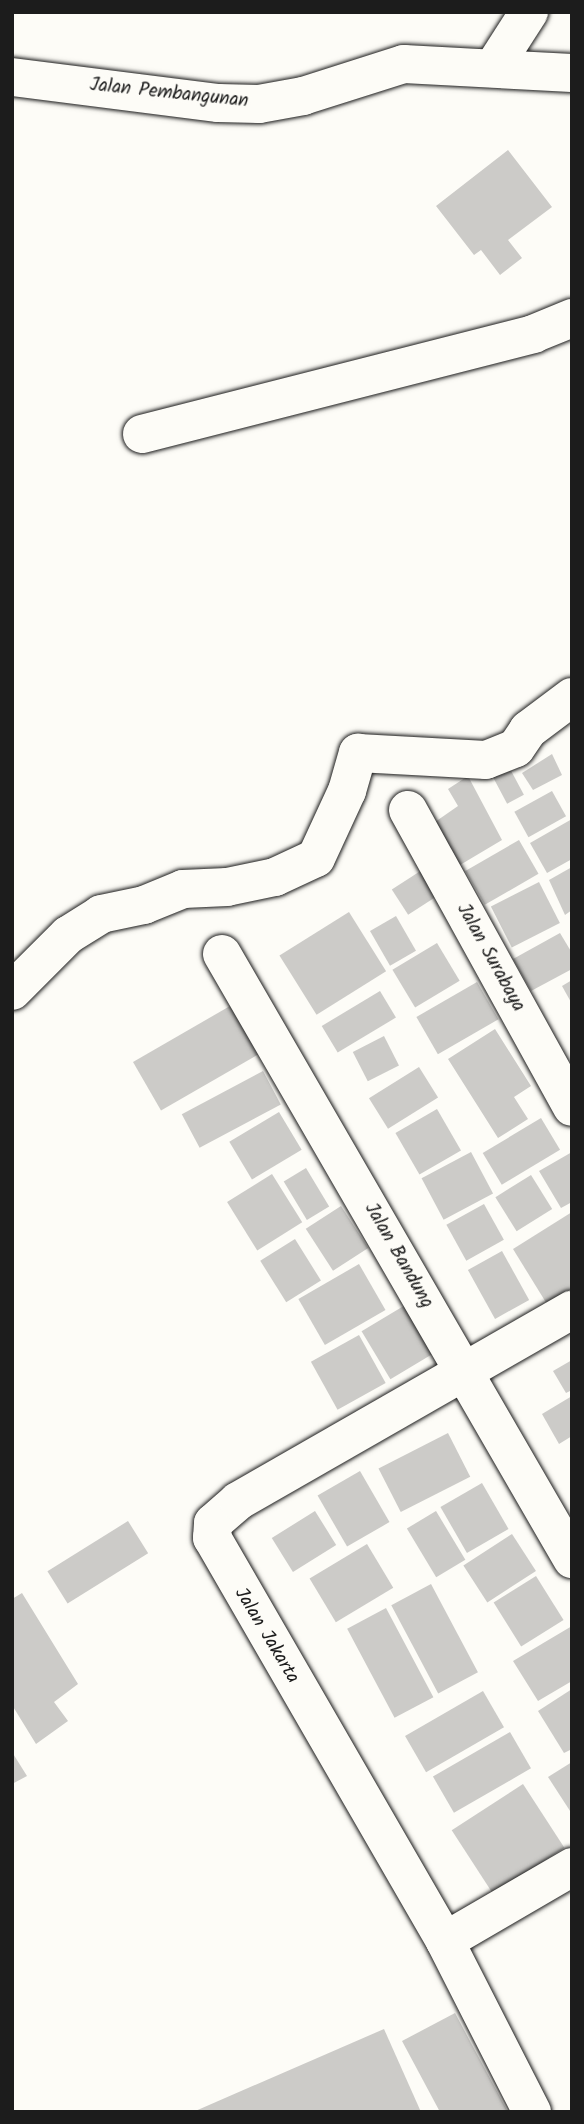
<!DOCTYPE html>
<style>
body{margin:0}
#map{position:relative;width:584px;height:2124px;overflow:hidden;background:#fdfcf7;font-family:Kalam,sans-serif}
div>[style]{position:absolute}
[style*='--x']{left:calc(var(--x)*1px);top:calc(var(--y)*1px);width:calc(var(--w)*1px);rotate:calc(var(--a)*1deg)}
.building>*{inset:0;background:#cccbc8;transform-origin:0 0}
.roads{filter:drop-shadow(0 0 2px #1c1c1c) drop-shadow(0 0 2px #1c1c1c)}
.minor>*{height:38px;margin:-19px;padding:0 19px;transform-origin:19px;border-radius:19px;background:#fdfcf7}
.tertiary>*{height:38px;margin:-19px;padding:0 19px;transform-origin:19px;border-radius:19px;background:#fdfcf7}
span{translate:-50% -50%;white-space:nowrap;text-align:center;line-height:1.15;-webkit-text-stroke:7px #fdfcf7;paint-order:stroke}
.street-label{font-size:19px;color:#1c1c1c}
.frame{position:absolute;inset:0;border:14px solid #1c1c1c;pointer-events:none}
</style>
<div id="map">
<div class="building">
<i style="clip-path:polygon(508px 150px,552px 207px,508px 240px,522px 258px,500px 275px,481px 250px,474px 255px,436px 206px)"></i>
<i style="clip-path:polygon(552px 754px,562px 775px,533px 790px,522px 773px)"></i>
<i style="left:507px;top:763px;width:36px;height:19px;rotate:62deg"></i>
<i style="clip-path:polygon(468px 776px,502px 840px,460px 865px,435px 822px,458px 806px,448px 789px)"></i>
<i style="left:552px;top:791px;width:29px;height:43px;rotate:61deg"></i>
<i style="clip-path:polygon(572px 819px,572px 859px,547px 873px,530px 843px)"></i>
<i style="left:519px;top:840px;width:39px;height:62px;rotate:60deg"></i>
<i style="clip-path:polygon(572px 867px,572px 910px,565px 915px,549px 880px)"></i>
<i style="left:422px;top:870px;width:30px;height:36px;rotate:57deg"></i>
<i style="left:539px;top:882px;width:46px;height:54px;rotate:63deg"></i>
<i style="left:349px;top:912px;width:70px;height:82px;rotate:58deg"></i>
<i style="left:396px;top:916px;width:40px;height:30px;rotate:60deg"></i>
<i style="clip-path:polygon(560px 933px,572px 953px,572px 969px,531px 991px,513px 959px)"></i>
<i style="left:437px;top:943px;width:44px;height:52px;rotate:59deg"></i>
<i style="clip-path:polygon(572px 980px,572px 1004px,562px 986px)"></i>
<i style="left:477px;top:982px;width:43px;height:70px;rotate:60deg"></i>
<i style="left:380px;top:991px;width:31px;height:68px;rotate:59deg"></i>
<i style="left:230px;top:1006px;width:56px;height:112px;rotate:60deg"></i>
<i style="clip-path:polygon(495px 1029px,531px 1086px,514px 1097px,528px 1119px,498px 1138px,448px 1059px)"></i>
<i style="left:384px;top:1036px;width:33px;height:35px;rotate:63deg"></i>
<i style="left:419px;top:1067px;width:36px;height:59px;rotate:58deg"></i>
<i style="left:263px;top:1071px;width:38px;height:92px;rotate:62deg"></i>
<i style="left:437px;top:1109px;width:48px;height:48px;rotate:60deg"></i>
<i style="left:279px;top:1112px;width:44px;height:58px;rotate:59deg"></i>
<i style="left:541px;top:1118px;width:37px;height:68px;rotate:59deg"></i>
<i style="left:471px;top:1152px;width:47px;height:56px;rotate:62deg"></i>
<i style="clip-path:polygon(572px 1152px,572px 1202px,561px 1208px,539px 1171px)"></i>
<i style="left:306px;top:1168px;width:45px;height:26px;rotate:59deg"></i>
<i style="left:272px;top:1174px;width:57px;height:53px;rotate:58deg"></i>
<i style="left:531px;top:1175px;width:40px;height:42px;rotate:58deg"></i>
<i style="left:484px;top:1204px;width:41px;height:43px;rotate:61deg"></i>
<i style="left:341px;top:1206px;width:50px;height:42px;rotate:57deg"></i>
<i style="clip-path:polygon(572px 1212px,572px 1296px,550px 1309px,513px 1249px)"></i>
<i style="left:295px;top:1239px;width:49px;height:41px;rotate:58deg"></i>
<i style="left:502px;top:1251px;width:56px;height:39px;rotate:61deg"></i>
<i style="left:359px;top:1264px;width:53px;height:70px;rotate:60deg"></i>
<i style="left:407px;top:1304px;width:56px;height:53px;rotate:59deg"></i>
<i style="left:359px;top:1335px;width:55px;height:55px;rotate:61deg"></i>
<i style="clip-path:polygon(572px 1360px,572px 1390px,566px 1393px,553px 1371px)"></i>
<i style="clip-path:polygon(572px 1396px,572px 1436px,559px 1444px,542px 1414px)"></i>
<i style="left:448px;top:1433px;width:49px;height:78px;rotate:63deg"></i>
<i style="left:360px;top:1471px;width:59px;height:49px;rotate:60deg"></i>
<i style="left:482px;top:1483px;width:53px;height:48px;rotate:60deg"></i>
<i style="left:315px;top:1511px;width:40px;height:51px;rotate:58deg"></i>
<i style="left:436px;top:1511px;width:57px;height:34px;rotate:59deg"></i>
<i style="left:128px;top:1521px;width:38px;height:95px;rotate:58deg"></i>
<i style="left:512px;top:1534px;width:44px;height:58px;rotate:57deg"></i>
<i style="left:367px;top:1544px;width:51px;height:67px;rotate:59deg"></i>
<i style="left:536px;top:1576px;width:52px;height:50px;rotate:58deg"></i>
<i style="left:431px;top:1584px;width:100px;height:45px;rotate:62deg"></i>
<i style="clip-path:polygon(22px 1593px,78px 1684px,54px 1702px,68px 1721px,36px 1744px,12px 1705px,12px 1599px)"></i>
<i style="left:386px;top:1608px;width:101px;height:44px;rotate:62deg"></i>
<i style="clip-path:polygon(572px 1626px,572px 1681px,538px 1701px,513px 1661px)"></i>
<i style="clip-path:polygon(572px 1689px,572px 1749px,564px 1753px,538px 1711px)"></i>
<i style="left:483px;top:1691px;width:42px;height:90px;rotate:60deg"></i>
<i style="left:510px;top:1732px;width:42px;height:89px;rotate:60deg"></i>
<i style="clip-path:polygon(12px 1752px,27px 1776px,12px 1784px)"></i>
<i style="clip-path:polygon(572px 1762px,572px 1814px,548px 1777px)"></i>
<i style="left:523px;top:1784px;width:76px;height:85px;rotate:57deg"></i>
<i style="clip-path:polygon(455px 2013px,508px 2112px,440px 2112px,402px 2041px)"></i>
<i style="clip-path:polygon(384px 2029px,421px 2112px,193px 2112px)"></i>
</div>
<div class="roads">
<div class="minor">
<i style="--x:142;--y:434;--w:404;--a:-14.3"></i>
<i style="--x:533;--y:334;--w:42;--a:-22.3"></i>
<i style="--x:408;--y:810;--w:339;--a:61.1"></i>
<i style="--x:222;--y:954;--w:699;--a:59.95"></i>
<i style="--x:12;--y:991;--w:79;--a:-45"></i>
<i style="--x:68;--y:935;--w:39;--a:-32"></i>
<i style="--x:101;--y:914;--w:44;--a:-11.8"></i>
<i style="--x:144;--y:905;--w:42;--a:-22.3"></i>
<i style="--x:183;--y:889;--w:44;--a:-2.6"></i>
<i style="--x:227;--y:887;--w:49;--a:-11.8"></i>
<i style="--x:275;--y:877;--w:45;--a:-24.9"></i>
<i style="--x:316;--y:858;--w:74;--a:-65.2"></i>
<i style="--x:347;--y:791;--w:40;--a:-74"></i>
<i style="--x:358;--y:753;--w:128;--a:3.1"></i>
<i style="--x:486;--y:760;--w:32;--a:-22"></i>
<i style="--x:516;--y:748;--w:22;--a:-56"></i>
<i style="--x:528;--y:730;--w:55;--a:-36.9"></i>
<i style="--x:445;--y:1941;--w:147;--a:-30.2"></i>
<i style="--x:532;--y:2112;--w:192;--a:-117"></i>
<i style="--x:445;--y:1941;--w:466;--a:-120"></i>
<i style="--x:212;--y:1538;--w:15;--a:-86"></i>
<i style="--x:213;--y:1523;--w:33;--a:-41"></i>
<i style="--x:238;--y:1501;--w:385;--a:-29.8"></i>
</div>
<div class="tertiary">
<i style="--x:493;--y:68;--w:67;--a:-57.3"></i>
<i style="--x:12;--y:77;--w:208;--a:7.2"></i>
<i style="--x:218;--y:103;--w:41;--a:1.4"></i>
<i style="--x:259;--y:104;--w:45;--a:-10.3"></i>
<i style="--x:303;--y:96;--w:106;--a:-17.6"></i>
<i style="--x:404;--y:64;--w:168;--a:3.1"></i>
</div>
</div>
<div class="street-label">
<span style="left:169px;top:94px;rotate:6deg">Jalan Pembangunan</span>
<span style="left:490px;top:958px;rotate:61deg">Jalan Surabaya</span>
<span style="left:398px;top:1256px;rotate:60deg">Jalan Bandung</span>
<span style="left:266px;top:1636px;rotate:59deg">Jalan Jakarta</span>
</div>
<div class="frame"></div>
</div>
